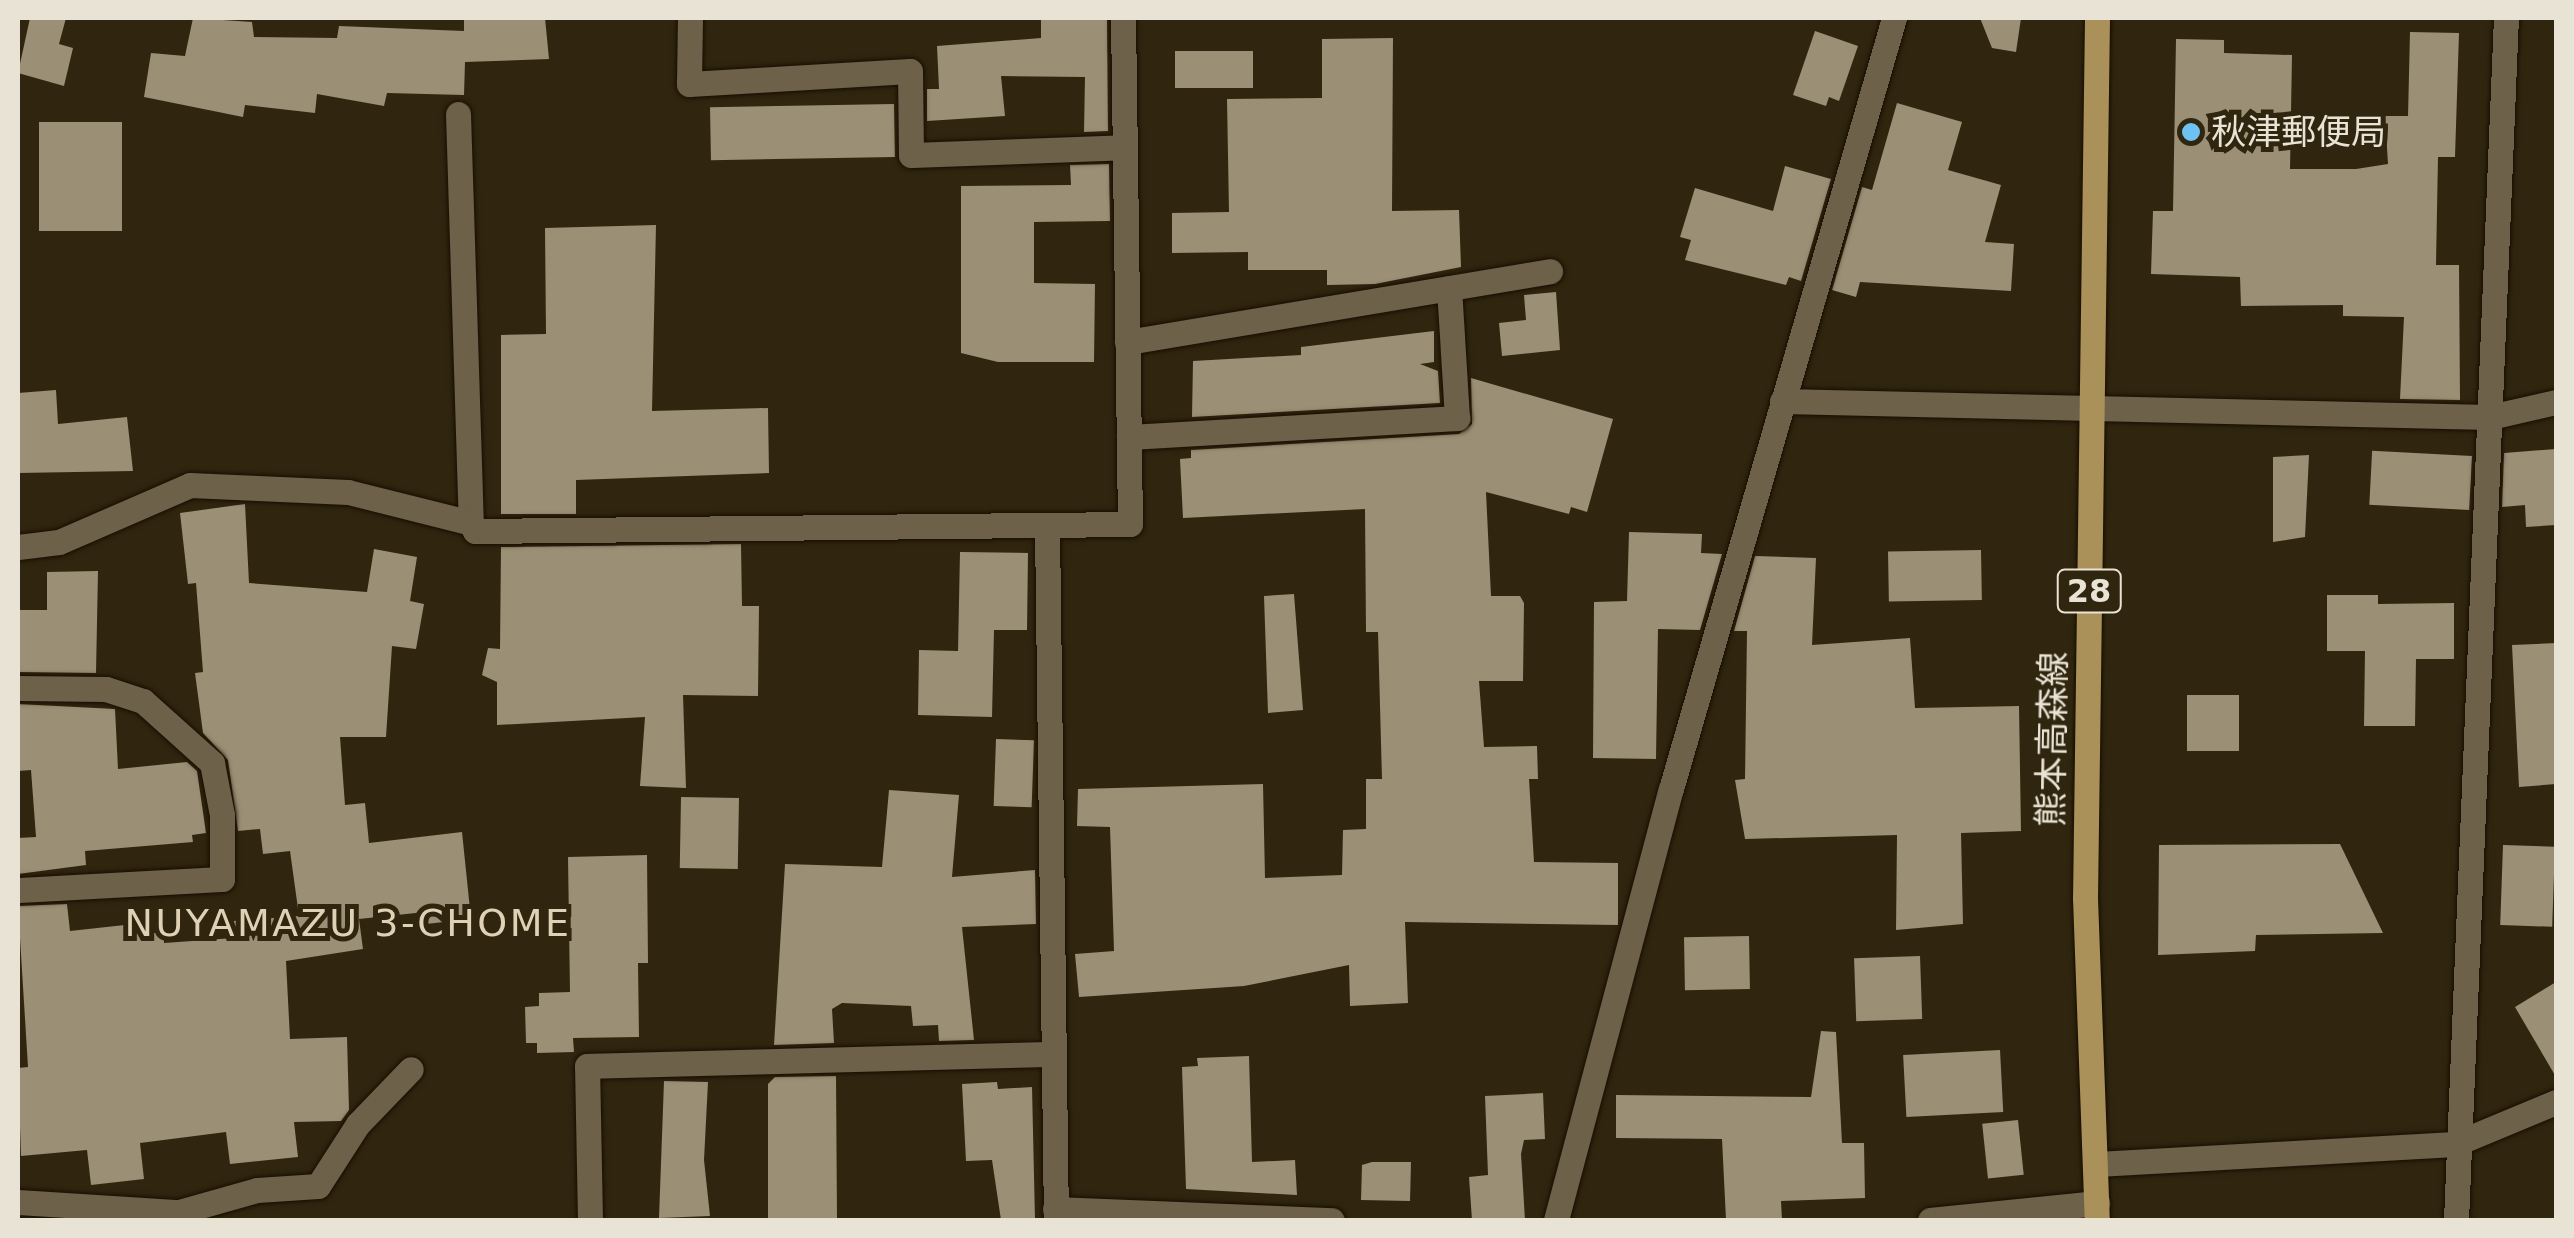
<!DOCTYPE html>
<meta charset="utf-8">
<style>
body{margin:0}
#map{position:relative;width:2574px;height:1238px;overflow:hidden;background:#30260f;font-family:"DejaVu Sans","Noto Sans JP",sans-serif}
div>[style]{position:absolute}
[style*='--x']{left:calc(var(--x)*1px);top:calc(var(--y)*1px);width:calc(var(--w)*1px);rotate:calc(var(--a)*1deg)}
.building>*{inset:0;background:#9b8f75;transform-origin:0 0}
.roads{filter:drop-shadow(0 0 2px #180e00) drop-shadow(0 0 2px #180e00)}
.street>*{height:25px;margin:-12.5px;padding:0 12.5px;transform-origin:12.5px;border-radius:12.5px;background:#6d6149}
.primary>*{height:25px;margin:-12.5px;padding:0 12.5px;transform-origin:12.5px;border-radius:12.5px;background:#aa9059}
.dots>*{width:28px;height:28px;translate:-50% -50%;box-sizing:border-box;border:5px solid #30260f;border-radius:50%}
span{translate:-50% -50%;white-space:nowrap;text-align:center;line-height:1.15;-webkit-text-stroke:10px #30260f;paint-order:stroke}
.shield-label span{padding:2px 8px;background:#30260f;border:2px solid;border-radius:8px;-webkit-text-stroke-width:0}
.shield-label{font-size:32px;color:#e9e3d5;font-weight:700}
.poi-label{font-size:35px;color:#e9e3d5}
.left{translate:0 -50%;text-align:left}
.street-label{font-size:35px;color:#e9e3d5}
.neighbourhood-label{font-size:38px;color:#dfd1b6;letter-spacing:2.5px}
.frame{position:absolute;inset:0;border:20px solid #e9e3d5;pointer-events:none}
</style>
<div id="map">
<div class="building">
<i style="clip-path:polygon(30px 18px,66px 18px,59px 44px,73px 48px,64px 86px,18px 73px)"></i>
<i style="clip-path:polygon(193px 18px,252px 22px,254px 37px,337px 38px,339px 26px,464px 31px,464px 18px,545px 18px,549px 59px,465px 62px,464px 95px,387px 93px,384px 106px,317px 94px,315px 113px,245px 105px,243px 117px,144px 97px,151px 53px,185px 56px)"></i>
<i style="clip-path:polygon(1041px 18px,1107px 18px,1108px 131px,1084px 132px,1085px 77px,1001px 76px,1005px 116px,927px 121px,927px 89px,939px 89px,937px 46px,1041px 38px)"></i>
<i style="clip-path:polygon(1980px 18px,2021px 18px,2016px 52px,1992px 48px)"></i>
<i style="clip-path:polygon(1815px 31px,1858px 46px,1839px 101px,1829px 97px,1826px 106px,1793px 95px)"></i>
<i style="clip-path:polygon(2410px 32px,2459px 33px,2455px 157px,2438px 157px,2436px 265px,2459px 265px,2460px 400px,2400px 399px,2404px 317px,2343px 316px,2343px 305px,2241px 306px,2240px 277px,2151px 274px,2153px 211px,2173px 211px,2176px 39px,2224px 40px,2224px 53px,2292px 55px,2290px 169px,2356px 169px,2388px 164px,2385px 116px,2408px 116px)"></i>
<i style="clip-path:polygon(1393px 38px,1392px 211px,1459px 210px,1461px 267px,1375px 284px,1327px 285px,1327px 270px,1248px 270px,1248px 252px,1172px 253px,1172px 213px,1229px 212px,1227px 99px,1322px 98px,1322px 39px)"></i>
<i style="left:1253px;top:51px;width:37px;height:78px;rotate:90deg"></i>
<i style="clip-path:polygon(1897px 103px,1962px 122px,1948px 170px,2001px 185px,1985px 242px,2014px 244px,2011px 291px,1860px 282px,1856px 297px,1832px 290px,1862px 187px,1872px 190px)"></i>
<i style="left:894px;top:104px;width:53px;height:184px;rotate:89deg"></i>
<i style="left:39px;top:122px;width:83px;height:109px"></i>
<i style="clip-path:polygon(1109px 164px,1110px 221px,1034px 222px,1034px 283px,1095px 284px,1094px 362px,998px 362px,961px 353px,961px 186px,1071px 185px,1070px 165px)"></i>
<i style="clip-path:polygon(1785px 166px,1831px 179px,1801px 281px,1789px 277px,1786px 285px,1685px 260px,1691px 240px,1680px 237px,1695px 188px,1773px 211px)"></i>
<i style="clip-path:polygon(656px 225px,652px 411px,768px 408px,769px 473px,576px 480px,576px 514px,501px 514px,501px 335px,546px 334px,545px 228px)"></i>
<i style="clip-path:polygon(1556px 292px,1560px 350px,1502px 356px,1499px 323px,1526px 320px,1524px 295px)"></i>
<i style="clip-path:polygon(1434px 331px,1434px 362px,1420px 364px,1438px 371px,1440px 403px,1192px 417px,1193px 361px,1301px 355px,1301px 347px)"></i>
<i style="clip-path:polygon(1471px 378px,1613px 419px,1587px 512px,1571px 507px,1569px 514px,1486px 492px,1491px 596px,1520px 596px,1524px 603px,1523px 681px,1479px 681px,1484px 747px,1537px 746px,1538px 779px,1529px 779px,1534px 862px,1618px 863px,1618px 925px,1405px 922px,1408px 1003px,1350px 1006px,1349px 965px,1244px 986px,1079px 997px,1075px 954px,1114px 951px,1110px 827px,1077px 826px,1078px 789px,1263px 784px,1265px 878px,1342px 875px,1343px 830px,1366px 829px,1366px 779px,1382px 779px,1378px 632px,1366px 632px,1365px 509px,1183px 518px,1180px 459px,1191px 458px,1191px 450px,1459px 434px,1472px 424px)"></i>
<i style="clip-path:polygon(56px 390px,58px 424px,127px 417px,133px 471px,18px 473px,18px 393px)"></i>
<i style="clip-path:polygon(2556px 449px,2556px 525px,2526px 527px,2525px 505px,2502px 507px,2504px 453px)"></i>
<i style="clip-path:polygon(2309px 455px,2305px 537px,2273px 542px,2273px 457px)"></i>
<i style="left:2472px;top:456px;width:54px;height:100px;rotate:93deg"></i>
<i style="clip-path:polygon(245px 504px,249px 583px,367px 592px,374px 549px,417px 557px,410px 601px,424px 604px,416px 649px,392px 646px,386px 737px,340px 737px,345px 805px,365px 803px,369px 843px,462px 832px,471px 919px,426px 924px,425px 912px,359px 919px,363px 949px,286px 961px,290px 1039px,347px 1037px,349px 1110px,341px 1121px,294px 1122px,298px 1157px,230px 1164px,226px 1132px,140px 1143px,144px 1179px,91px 1185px,87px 1150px,21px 1156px,18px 1068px,28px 1067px,18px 906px,67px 904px,70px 931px,143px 923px,144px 934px,164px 932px,164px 943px,234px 938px,233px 921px,299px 916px,290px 851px,263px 854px,260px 829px,238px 831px,228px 760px,203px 733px,195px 673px,203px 672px,196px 583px,188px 584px,180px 513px)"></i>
<i style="clip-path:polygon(1629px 532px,1702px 534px,1701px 553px,1722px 554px,1700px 630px,1658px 629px,1656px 759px,1593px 758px,1594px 602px,1627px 601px)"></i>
<i style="clip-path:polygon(741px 544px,742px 606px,759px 606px,758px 696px,683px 695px,686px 788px,640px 786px,645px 717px,497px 725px,497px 682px,482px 675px,488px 648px,500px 649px,501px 547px)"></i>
<i style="left:1981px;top:550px;width:50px;height:93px;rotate:89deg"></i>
<i style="clip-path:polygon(960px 552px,1028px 553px,1027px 630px,994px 630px,992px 717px,918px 715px,919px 650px,958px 651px)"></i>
<i style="clip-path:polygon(1755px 556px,1816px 558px,1812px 645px,1910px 638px,1915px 708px,2019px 706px,2021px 831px,1961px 833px,1963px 924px,1896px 930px,1897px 835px,1745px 839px,1735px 780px,1745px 779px,1747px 631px,1734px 631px)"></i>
<i style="clip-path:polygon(98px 571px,96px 673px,18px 672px,18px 610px,47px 610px,47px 572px)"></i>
<i style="clip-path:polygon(1294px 594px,1303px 710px,1268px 713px,1264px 596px)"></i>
<i style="clip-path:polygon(2327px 595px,2378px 595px,2378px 604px,2454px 603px,2454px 659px,2416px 659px,2415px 726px,2364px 726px,2365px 651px,2327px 651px)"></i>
<i style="clip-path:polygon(2556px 643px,2556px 784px,2519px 787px,2512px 645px)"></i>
<i style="left:2187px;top:695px;width:52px;height:56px"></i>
<i style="clip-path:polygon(18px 704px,115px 709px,118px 769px,187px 762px,197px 771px,206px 833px,192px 835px,193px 842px,85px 851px,86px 865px,18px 874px,18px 838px,36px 837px,31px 770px,18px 771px)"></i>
<i style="left:996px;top:739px;width:38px;height:67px;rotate:2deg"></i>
<i style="clip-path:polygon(889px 790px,959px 795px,952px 877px,1035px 870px,1036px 924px,962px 927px,974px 1040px,939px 1041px,938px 1025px,913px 1026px,911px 1006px,842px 1003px,832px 1009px,834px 1043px,774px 1045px,785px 864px,882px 867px)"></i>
<i style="left:739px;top:798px;width:71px;height:58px;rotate:91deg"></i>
<i style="clip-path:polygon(2340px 844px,2383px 933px,2256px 935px,2255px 951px,2158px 955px,2159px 845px)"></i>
<i style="left:2503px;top:845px;width:52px;height:80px;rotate:2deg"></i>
<i style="clip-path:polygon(647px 855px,648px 963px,638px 963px,639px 1037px,573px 1038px,574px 1052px,537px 1053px,537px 1043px,526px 1043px,525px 1007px,539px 1006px,539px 993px,570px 992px,568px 857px)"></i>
<i style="left:1749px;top:936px;width:53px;height:65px;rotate:89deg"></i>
<i style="left:1920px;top:956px;width:63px;height:66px;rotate:88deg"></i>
<i style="clip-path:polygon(2556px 982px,2556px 1077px,2515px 1007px)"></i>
<i style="clip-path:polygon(1821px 1031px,1836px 1032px,1842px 1143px,1864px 1143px,1865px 1198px,1781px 1201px,1782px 1220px,1726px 1220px,1722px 1139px,1616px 1138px,1616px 1095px,1811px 1097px)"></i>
<i style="left:2000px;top:1050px;width:62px;height:97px;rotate:87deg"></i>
<i style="clip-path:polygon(1249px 1056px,1252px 1162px,1295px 1160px,1297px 1195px,1186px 1189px,1182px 1067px,1198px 1066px,1197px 1058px)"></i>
<i style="clip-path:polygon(836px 1076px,837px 1220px,768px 1220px,768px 1084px,775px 1077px)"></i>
<i style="clip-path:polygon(664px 1081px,708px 1082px,704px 1160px,710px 1216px,659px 1218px)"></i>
<i style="clip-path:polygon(997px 1082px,998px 1089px,1032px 1087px,1035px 1220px,1001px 1220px,992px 1160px,966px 1161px,962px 1084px)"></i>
<i style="clip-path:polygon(1543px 1093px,1545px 1139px,1524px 1140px,1521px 1154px,1525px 1220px,1472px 1220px,1469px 1177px,1488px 1175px,1485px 1096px)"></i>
<i style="left:2018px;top:1120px;width:55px;height:36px;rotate:84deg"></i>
<i style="clip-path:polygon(1372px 1162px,1411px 1162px,1410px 1201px,1361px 1200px,1362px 1165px)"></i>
</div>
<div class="roads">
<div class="street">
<i style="--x:690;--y:18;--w:66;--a:90.9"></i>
<i style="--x:689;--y:84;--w:221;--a:-3.4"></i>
<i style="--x:910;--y:71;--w:84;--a:89.3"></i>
<i style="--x:911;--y:155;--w:214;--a:-2.1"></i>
<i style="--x:458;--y:114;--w:409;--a:88.2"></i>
<i style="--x:1127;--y:342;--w:429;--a:-9.5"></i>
<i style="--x:1782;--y:401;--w:708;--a:1.29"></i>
<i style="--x:2490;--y:417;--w:68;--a:-12.8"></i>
<i style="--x:1129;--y:437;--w:329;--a:-3.3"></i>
<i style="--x:1457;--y:418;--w:130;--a:-93.5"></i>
<i style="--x:1047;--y:527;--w:693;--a:89.26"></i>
<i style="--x:18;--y:547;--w:41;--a:-7"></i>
<i style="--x:59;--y:542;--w:143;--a:-23.5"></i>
<i style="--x:190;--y:485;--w:158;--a:2.5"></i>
<i style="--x:348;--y:492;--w:127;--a:14.1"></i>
<i style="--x:471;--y:523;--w:9;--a:63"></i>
<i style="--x:475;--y:531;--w:655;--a:-0.61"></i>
<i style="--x:1130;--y:524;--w:506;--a:-90.79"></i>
<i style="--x:18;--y:688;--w:88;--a:0.7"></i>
<i style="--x:106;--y:689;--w:39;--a:18"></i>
<i style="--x:143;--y:701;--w:93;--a:41.9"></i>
<i style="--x:212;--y:763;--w:53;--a:79.1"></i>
<i style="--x:222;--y:815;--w:64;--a:90"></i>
<i style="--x:222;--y:879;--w:204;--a:176.9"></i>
<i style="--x:2096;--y:1164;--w:360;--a:-3.2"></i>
<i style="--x:2455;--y:1144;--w:109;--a:-22.6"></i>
<i style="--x:18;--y:1202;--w:161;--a:3.6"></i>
<i style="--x:179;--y:1212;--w:81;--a:-15.8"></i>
<i style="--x:257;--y:1190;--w:61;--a:-3.8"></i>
<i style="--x:318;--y:1186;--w:74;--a:-57.2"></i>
<i style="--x:358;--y:1124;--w:76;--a:-46.1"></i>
<i style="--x:1055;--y:1209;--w:277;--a:2.3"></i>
<i style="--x:590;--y:1220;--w:154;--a:-91.1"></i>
<i style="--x:587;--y:1066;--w:467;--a:-1.5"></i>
<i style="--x:1556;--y:1220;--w:446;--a:-75.1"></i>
<i style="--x:1671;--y:789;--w:803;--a:-73.87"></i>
<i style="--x:1930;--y:1220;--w:168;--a:-5.8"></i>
<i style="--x:2456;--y:1220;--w:1203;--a:-87.62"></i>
</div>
<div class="primary">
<i style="--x:2097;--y:18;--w:880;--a:90.78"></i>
<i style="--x:2085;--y:898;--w:322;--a:87.9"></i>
</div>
</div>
<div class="dots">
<i style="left:2191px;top:132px;background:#6dc2f3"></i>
</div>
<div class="shield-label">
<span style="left:2089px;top:591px">28</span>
</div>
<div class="poi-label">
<span class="left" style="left:2211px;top:132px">秋津郵便局</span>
</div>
<div class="street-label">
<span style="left:2052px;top:739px;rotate:-89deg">熊本高森線</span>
</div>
<div class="neighbourhood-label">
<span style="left:348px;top:924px">NUYAMAZU 3-CHOME</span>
</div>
<div class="frame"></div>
</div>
